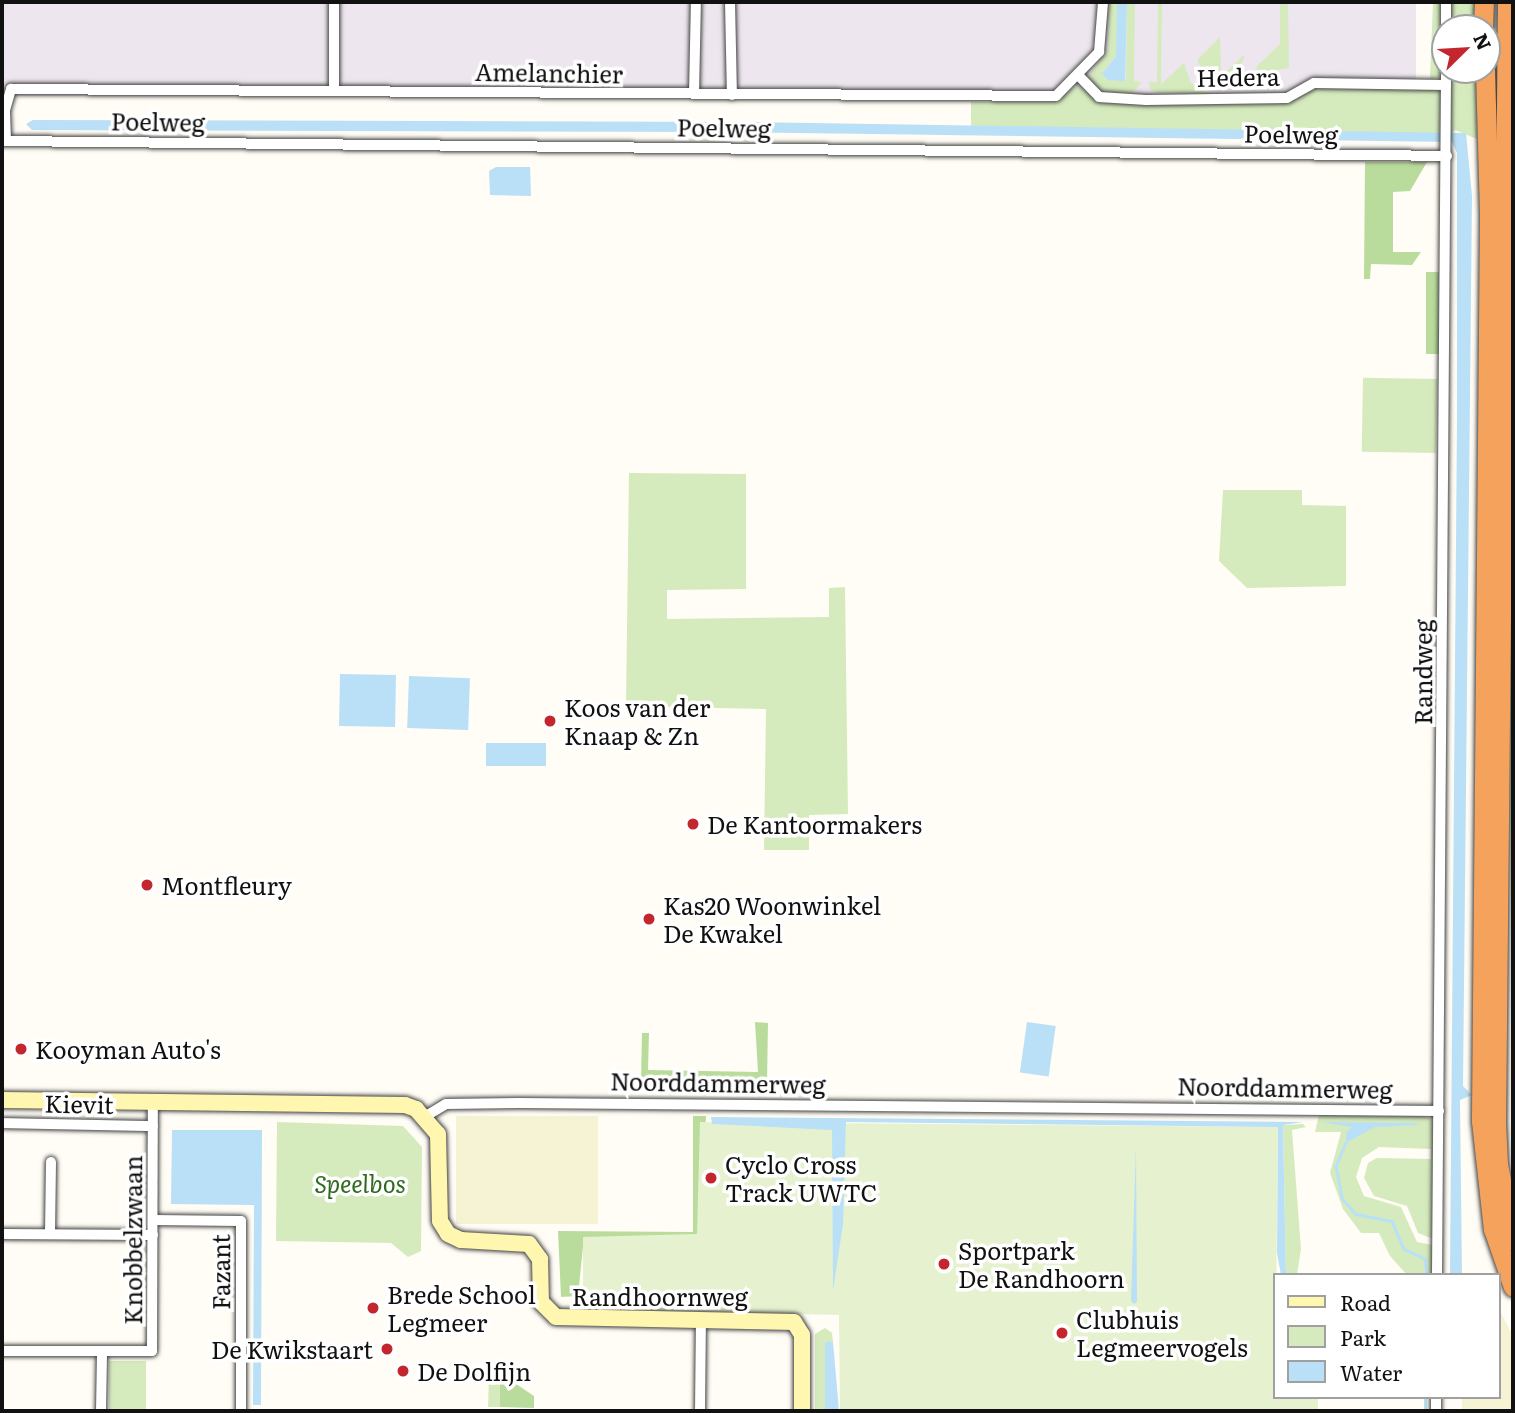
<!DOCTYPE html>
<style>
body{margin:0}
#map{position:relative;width:1515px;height:1413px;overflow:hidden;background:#fffdf5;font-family:Literata,serif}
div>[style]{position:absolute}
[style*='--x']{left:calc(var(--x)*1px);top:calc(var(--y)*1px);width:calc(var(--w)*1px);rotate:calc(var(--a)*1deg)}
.industrial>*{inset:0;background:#eee6ef;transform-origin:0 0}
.farmland>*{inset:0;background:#f6f3d4;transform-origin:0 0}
.green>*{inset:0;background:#d5ebbd;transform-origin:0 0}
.forest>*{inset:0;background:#b9dc9c;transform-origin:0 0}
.pitch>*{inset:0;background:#e6f2cf}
.water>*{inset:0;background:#b9e0f7;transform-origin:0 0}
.stream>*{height:2.5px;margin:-1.25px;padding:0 1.25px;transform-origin:1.25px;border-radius:1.25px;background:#b9e0f7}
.roads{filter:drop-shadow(0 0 2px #444) drop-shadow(0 0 2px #444)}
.street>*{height:10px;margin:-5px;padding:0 5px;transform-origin:5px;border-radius:5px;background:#fff}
.secondary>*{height:16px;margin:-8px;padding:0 8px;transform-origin:8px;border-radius:8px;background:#fff6b0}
.highway>*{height:19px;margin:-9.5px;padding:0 9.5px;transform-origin:9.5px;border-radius:9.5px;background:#f5a25d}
.dots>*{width:19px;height:19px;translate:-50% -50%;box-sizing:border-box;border:4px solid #fff;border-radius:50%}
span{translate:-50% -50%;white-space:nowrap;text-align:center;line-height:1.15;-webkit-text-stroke:7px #fff;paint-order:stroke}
.street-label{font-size:24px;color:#111}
.poi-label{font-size:24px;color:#111}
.left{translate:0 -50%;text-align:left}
.right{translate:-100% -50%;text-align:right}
.park-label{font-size:24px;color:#2f6b1f;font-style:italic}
.frame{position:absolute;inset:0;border:4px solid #111;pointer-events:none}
.legend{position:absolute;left:1273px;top:1273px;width:228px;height:126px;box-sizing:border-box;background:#fff;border:2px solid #a0a0a0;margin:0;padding:9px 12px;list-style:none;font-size:21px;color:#111}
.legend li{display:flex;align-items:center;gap:14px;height:35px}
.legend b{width:35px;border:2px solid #a0a0a0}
.north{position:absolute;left:1431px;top:14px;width:70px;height:70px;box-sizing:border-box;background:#fff;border:2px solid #a0a0a0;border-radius:50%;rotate:66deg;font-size:19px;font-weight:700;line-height:28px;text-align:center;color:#111}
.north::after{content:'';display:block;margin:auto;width:24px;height:32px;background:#c4262e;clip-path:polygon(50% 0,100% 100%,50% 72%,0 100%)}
</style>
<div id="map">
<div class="industrial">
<i style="left:2px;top:2px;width:1414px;height:94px"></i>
</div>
<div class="farmland">
<i style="left:456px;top:1116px;width:142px;height:108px"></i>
<i style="clip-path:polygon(1499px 1309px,1513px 1336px,1513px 1411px,1462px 1411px,1462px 1397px,1499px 1397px)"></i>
</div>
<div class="green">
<i style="clip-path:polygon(1109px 2px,1117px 2px,1117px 54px,1102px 74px,1108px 80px,1126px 79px,1127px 2px,1135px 2px,1134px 81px,1142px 82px,1133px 93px,1102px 92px,1088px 77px,1108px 49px)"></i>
<i style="clip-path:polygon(1158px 2px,1162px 2px,1161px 84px,1184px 63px,1191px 83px,1209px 94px,1157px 93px,1150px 89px,1149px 82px,1157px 82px)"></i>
<i style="clip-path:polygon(1280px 2px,1288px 2px,1289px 68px,1258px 73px,1256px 67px,1280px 44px)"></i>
<i style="clip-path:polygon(1433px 2px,1442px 2px,1442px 77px,1430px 79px)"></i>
<i style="left:1450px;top:2px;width:27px;height:26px"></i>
<i style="clip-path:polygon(1220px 37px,1221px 76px,1244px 55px,1244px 59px,1234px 76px,1219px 81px,1205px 75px,1197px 60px)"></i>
<i style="clip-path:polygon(1450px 70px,1478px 70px,1477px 139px,1455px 130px,1450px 134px)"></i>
<i style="clip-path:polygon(1078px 86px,1101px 103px,1278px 104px,1314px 88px,1438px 90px,1442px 95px,1442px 134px,971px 127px,971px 102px,1053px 102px)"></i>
<i style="clip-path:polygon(1513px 228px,1513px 1089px,1512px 1089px,1508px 525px)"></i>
<i style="left:1437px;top:379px;width:74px;height:74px;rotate:91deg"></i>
<i style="clip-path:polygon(629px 473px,746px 474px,746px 589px,667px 590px,667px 619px,829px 617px,829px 588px,845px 587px,848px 814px,809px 815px,809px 850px,764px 850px,766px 709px,626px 706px)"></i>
<i style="clip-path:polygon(1223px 490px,1302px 490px,1302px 505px,1346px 506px,1346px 586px,1247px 588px,1219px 561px)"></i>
<i style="clip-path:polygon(1319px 1115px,1424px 1115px,1433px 1121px,1433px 1239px,1418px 1233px,1407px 1206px,1374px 1196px,1364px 1178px,1368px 1163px,1377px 1158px,1431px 1159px,1431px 1149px,1379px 1147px,1362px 1158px,1356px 1177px,1364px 1196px,1401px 1207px,1417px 1242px,1432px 1245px,1433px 1275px,1407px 1275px,1390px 1256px,1379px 1233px,1361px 1233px,1343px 1209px,1330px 1173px,1341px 1132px,1315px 1132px)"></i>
<i style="clip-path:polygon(277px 1122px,403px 1126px,422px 1147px,421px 1251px,408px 1257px,391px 1243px,276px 1241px)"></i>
<i style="clip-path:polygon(1303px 1124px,1306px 1127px,1292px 1130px,1301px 1249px,1297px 1275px,1286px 1275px,1283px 1125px)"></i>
<i style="clip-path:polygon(825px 1328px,832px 1333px,833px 1342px,825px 1343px,825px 1411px,815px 1411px,815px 1334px)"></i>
<i style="left:109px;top:1361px;width:37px;height:50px"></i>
<i style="clip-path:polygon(489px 1363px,500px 1373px,500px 1407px,488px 1407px,489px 1376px,480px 1368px)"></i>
</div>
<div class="forest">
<i style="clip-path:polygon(1365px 162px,1427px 162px,1410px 191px,1393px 192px,1393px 252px,1421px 252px,1412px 265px,1371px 264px,1370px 279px,1364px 279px)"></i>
<i style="left:1426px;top:272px;width:13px;height:82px"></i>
<i style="clip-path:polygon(755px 1022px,768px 1023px,767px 1082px,641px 1080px,642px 1033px,649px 1033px,648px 1070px,758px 1072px)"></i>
<i style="clip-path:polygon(693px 1116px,706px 1116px,700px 1237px,584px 1237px,578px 1296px,561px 1297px,558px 1231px,693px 1232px)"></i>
<i style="clip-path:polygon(500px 1373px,534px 1396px,534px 1408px,500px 1407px)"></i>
</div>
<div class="pitch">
<i style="clip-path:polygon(700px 1122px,1278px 1127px,1275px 1397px,1318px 1397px,1318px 1411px,840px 1411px,839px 1315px,611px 1310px,611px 1304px,583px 1305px,583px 1237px,697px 1234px)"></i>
</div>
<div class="water">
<i style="clip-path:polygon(1117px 2px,1127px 2px,1125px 81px,1108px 80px,1102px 74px,1116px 56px)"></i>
<i style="clip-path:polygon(33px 120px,749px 122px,1466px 133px,1472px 196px,1463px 1086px,1472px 1095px,1460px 1100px,1462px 1275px,1450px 1275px,1457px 421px,1457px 153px,1452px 142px,723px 132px,32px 130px,26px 124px)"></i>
<i style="clip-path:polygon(496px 167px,530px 167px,531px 196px,490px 195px,489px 171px)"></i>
<i style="left:340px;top:674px;width:56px;height:52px;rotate:1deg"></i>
<i style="left:409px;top:676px;width:61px;height:52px;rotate:2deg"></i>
<i style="left:486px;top:743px;width:60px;height:23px"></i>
<i style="left:1027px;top:1022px;width:29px;height:51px;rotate:8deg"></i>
<i style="clip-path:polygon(711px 1117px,1303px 1122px,1283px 1125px,1286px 1275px,1281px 1275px,1277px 1253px,1278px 1127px,846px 1122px,843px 1224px,833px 1291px,832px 1130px,712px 1124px)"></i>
<i style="clip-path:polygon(1321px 1122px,1413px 1123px,1420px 1125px,1375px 1127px,1346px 1143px,1346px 1133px,1352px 1127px)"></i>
<i style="clip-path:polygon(172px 1130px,262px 1130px,261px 1405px,253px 1405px,254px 1205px,171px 1204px)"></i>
<i style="clip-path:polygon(1136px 1146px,1137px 1302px,1134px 1304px,1131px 1301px)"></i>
<i style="clip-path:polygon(825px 1342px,833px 1342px,839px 1411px,825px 1411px)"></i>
</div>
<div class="stream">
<i style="--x:1346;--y:1143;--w:25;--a:113"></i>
<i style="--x:1336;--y:1166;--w:33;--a:79"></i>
<i style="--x:1342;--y:1198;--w:21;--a:49"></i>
<i style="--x:1356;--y:1214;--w:37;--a:11"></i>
<i style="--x:1392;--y:1221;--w:30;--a:67"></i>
<i style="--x:1404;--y:1249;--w:23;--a:25"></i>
<i style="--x:1425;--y:1259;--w:16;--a:83"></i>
<i style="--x:1425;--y:1411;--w:14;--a:-90"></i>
</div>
<div class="roads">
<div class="street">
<i style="--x:730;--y:2;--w:93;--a:88.8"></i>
<i style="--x:1446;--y:28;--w:26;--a:-90"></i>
<i style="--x:1078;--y:75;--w:30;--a:46"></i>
<i style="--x:1099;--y:97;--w:47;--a:3.7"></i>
<i style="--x:1146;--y:100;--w:141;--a:-0.8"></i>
<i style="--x:1287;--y:98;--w:31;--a:-29"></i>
<i style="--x:1314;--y:83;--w:132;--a:0.9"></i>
<i style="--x:11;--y:89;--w:1045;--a:0.38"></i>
<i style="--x:1056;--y:96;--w:62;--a:-45.7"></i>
<i style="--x:1099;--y:52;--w:50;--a:-85.4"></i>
<i style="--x:334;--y:91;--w:89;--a:-90"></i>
<i style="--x:694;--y:94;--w:92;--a:-88.8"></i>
<i style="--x:2;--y:141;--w:1445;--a:0.59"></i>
<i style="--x:6;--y:141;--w:31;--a:-92"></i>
<i style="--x:5;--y:110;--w:22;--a:-74"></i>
<i style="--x:426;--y:1116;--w:23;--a:-31"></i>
<i style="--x:446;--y:1104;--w:72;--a:-0.8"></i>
<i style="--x:518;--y:1103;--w:921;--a:0.5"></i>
<i style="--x:4;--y:1123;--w:149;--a:1.2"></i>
<i style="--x:153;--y:1220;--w:88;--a:0.7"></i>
<i style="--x:241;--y:1221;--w:190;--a:90"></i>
<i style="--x:2;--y:1234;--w:151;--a:0.4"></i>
<i style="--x:50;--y:1234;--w:72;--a:-89.2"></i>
<i style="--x:1437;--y:1275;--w:1205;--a:-89.57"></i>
<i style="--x:2;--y:1351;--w:100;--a:0"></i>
<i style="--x:101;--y:1411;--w:60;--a:-89"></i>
<i style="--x:102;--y:1351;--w:50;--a:0"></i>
<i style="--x:152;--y:1351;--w:249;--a:-89.8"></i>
<i style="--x:700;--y:1411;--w:92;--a:-89.4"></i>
<i style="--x:1436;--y:1411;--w:14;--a:-90"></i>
</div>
<div class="secondary">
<i style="--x:2;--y:1100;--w:403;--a:0.7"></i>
<i style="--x:405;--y:1105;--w:12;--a:20"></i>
<i style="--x:416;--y:1109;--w:33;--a:49"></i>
<i style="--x:438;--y:1134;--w:87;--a:88.7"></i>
<i style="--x:440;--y:1221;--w:15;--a:58"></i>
<i style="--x:448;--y:1234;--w:14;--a:25"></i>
<i style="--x:461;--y:1240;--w:68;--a:3.4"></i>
<i style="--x:529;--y:1244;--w:19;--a:54"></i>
<i style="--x:540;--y:1259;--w:43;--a:88.7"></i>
<i style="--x:541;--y:1302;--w:21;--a:45"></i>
<i style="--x:556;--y:1317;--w:238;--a:1.2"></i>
<i style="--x:794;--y:1322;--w:15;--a:58"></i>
<i style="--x:802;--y:1335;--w:76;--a:90"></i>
</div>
<div class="highway">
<i style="--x:1507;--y:2;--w:1120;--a:90.56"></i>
<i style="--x:1496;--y:1122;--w:42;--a:87.3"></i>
<i style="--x:1498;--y:1164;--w:78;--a:79"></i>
<i style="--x:1483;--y:28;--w:26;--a:-88"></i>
<i style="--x:1485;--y:70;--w:147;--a:88.4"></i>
<i style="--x:1489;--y:217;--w:904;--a:90.51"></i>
<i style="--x:1481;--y:1121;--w:109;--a:83.7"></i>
<i style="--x:1493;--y:1229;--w:61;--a:71"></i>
</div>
</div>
<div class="dots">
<i style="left:550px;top:721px;background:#c4262e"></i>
<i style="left:693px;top:824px;background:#c4262e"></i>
<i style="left:147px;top:885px;background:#c4262e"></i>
<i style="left:649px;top:919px;background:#c4262e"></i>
<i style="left:21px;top:1049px;background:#c4262e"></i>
<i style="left:711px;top:1178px;background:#c4262e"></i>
<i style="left:944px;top:1264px;background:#c4262e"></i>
<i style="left:373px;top:1308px;background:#c4262e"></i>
<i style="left:1062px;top:1333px;background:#c4262e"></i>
<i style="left:387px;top:1349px;background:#c4262e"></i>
<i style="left:403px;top:1371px;background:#c4262e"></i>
</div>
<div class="street-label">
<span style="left:549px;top:72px;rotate:1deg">Amelanchier</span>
<span style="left:1238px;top:76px;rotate:-1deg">Hedera</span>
<span style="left:158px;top:121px;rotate:1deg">Poelweg</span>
<span style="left:724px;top:127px;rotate:1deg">Poelweg</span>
<span style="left:1291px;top:133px;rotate:1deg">Poelweg</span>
<span style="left:1422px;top:672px;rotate:-90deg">Randweg</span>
<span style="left:718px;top:1082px;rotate:1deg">Noorddammerweg</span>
<span style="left:1285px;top:1087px;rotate:1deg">Noorddammerweg</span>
<span style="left:79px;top:1103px;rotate:1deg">Kievit</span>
<span style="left:132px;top:1240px;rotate:-90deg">Knobbelzwaan</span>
<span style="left:220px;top:1272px;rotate:-90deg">Fazant</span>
<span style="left:660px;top:1296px">Randhoornweg</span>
</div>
<div class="poi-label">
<span class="left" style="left:564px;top:721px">Koos van der<br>Knaap &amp; Zn</span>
<span class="left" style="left:707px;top:824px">De Kantoormakers</span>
<span class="left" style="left:161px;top:885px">Montfleury</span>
<span class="left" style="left:663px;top:919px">Kas20 Woonwinkel<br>De Kwakel</span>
<span class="left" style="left:35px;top:1049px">Kooyman Auto's</span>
<span class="left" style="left:725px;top:1178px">Cyclo Cross<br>Track UWTC</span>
<span class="left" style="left:958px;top:1264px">Sportpark<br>De Randhoorn</span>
<span class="left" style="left:387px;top:1308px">Brede School<br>Legmeer</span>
<span class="left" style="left:1076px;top:1333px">Clubhuis<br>Legmeervogels</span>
<span class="right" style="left:373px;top:1349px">De Kwikstaart</span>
<span class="left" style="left:417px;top:1371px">De Dolfijn</span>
</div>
<div class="park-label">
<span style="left:360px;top:1183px">Speelbos</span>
</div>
<div class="frame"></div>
<ul class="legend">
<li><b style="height:9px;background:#fff6b0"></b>Road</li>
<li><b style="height:19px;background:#d5ebbd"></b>Park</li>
<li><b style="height:19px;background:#b9e0f7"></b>Water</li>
</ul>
<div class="north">N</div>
</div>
